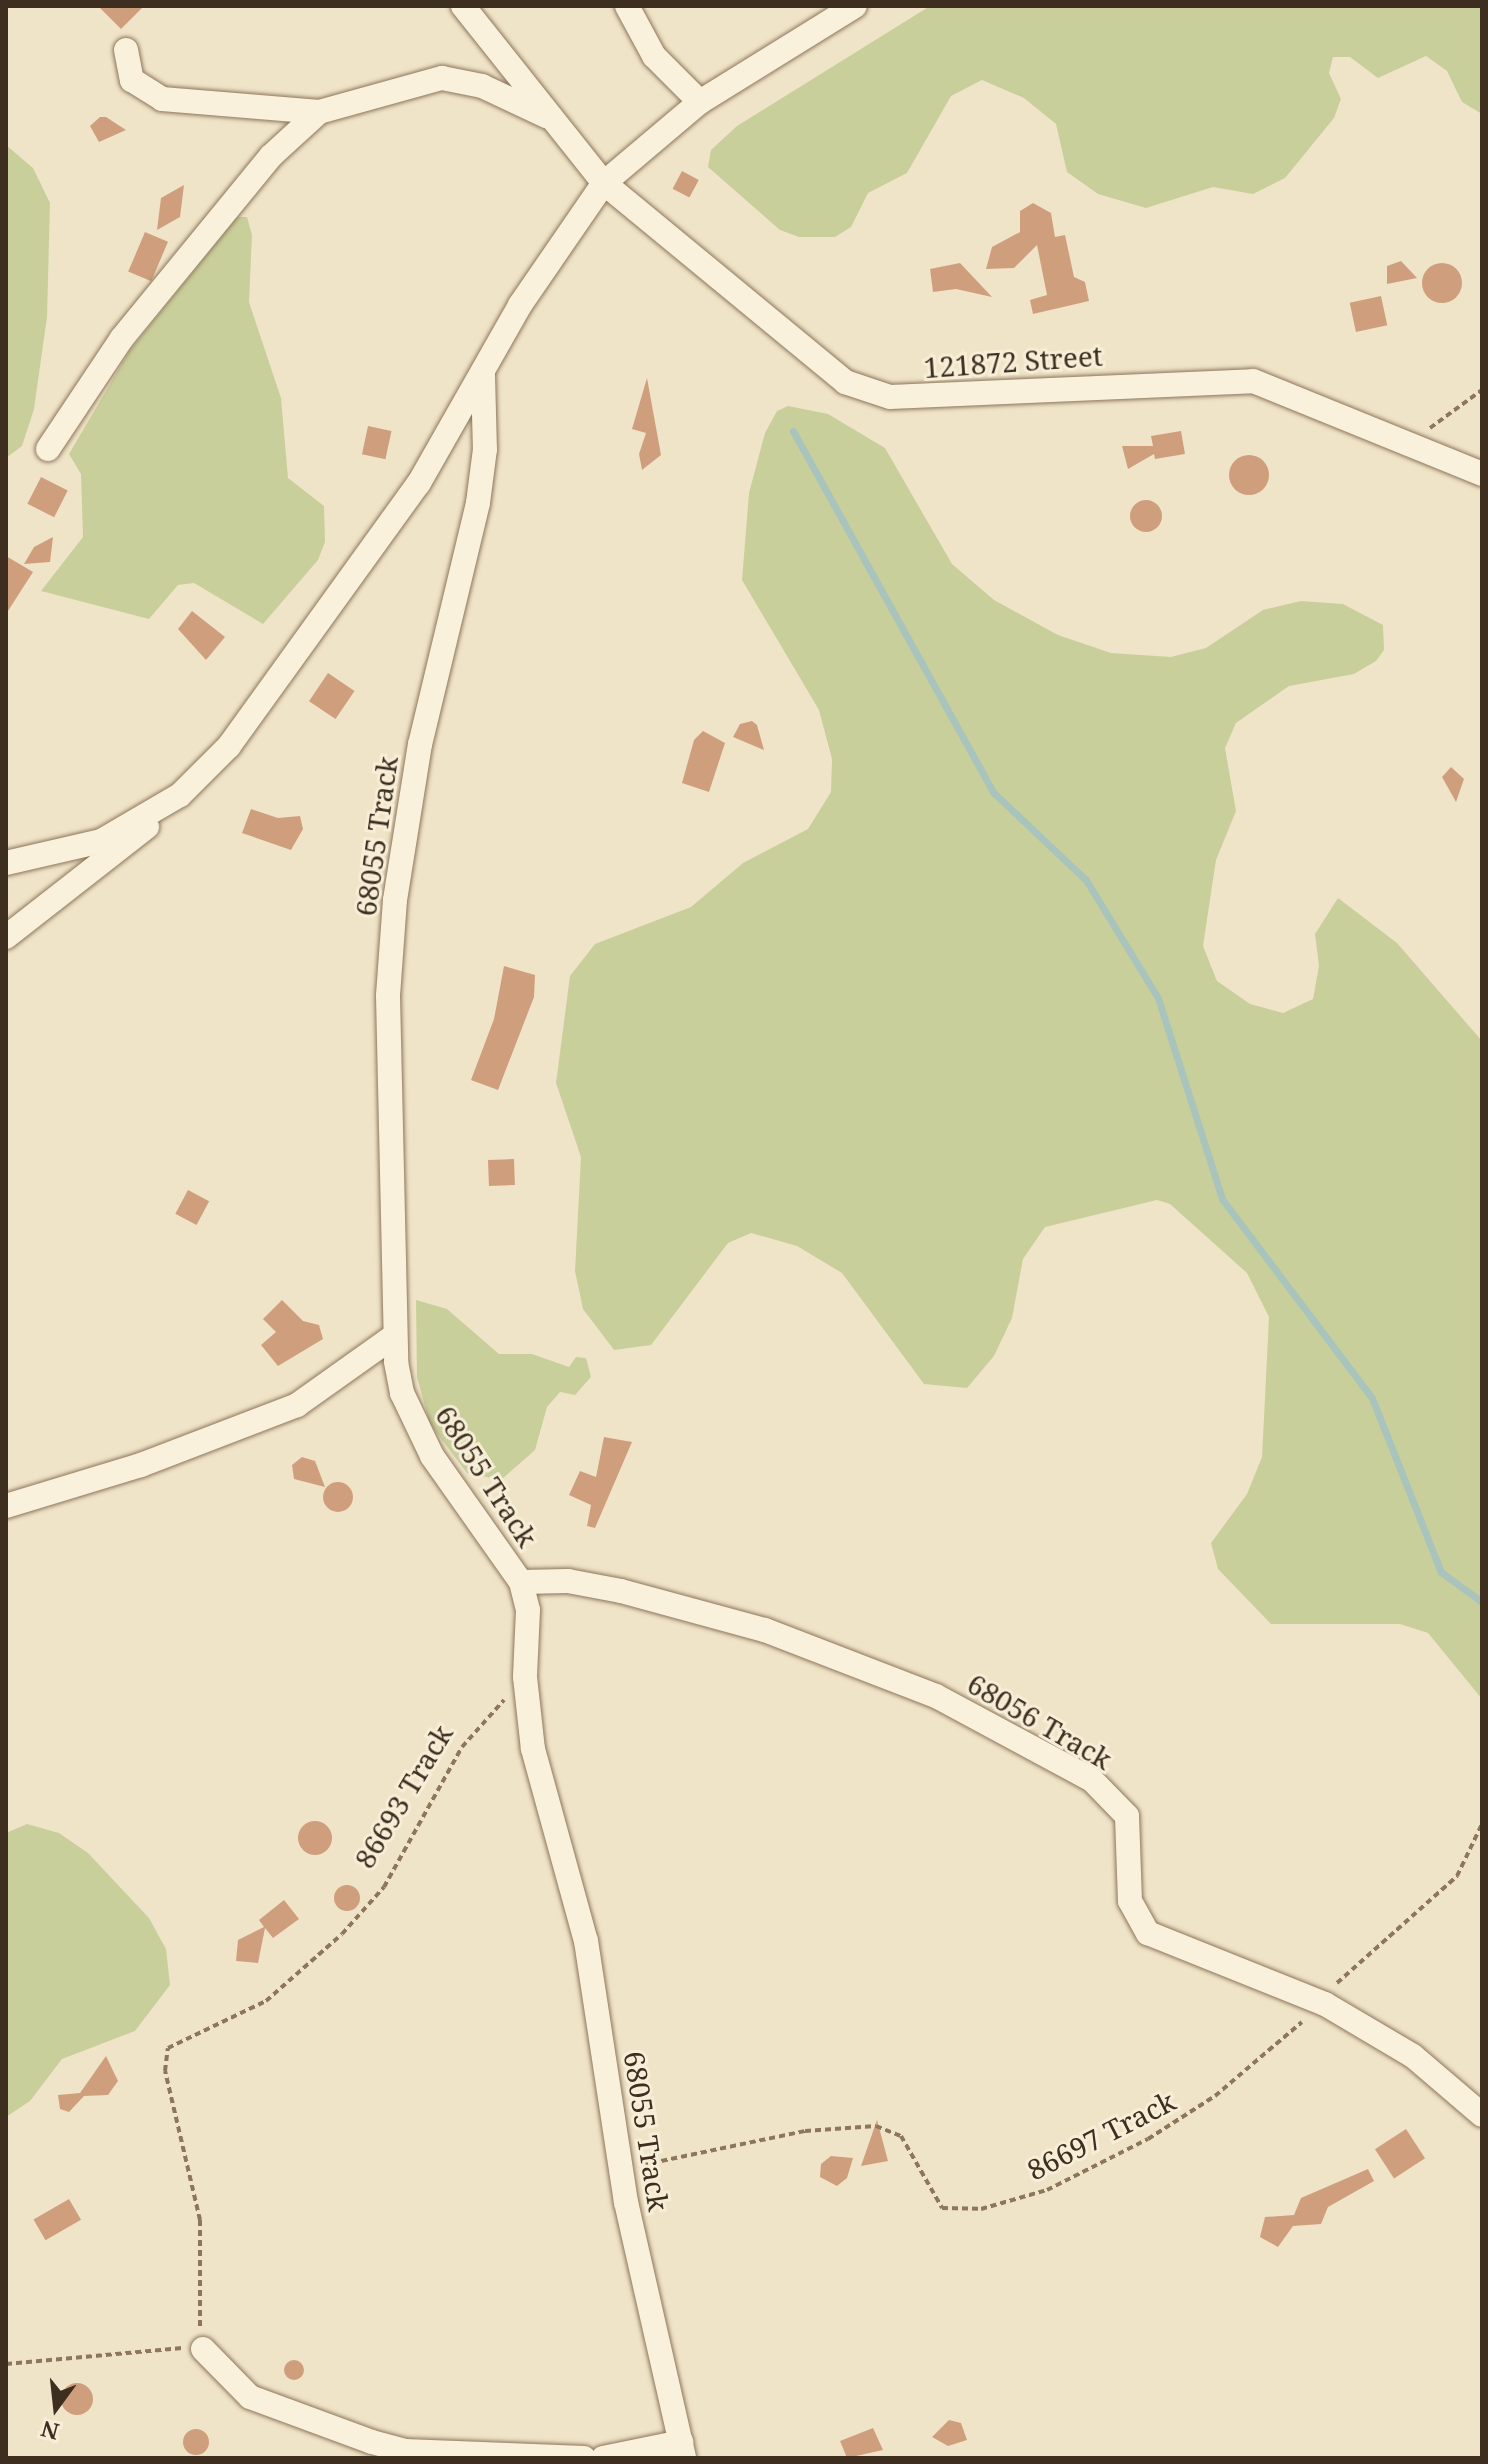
<!DOCTYPE html>
<style>
body{margin:0}
#map{position:relative;width:1488px;height:2464px;overflow:hidden;background:#f0e4c8;font-family:"Noto Serif",serif}
div>[style]{position:absolute}
[style*='--x']{left:calc(var(--x)*1px);top:calc(var(--y)*1px);width:calc(var(--w)*1px);rotate:calc(var(--a)*1deg)}
.green>*{inset:0;background:#c9cf9b}
.stream>*{height:7px;margin:-3.5px;padding:0 3.5px;transform-origin:3.5px;border-radius:3.5px;background:#a9c4bc}
.building>*{inset:0;background:#cf9f7d;transform-origin:0 0}
.round{border-radius:50%}
.path>*{height:4px;margin-top:-2px;transform-origin:0;background:repeating-linear-gradient(90deg,#8d765c 0 6px,transparent 0 10px)}
.roads{filter:drop-shadow(0 0 2px #8d765c) drop-shadow(0 0 2px #8d765c)}
.minor>*{height:24px;margin:-12px;padding:0 12px;transform-origin:12px;border-radius:12px;background:#faf1dc}
span{translate:-50% -50%;white-space:nowrap;text-align:center;line-height:1.15;-webkit-text-stroke:6px #f7eed8;paint-order:stroke}
.street-label{font-size:28px;color:#3d2e20}
.frame{position:absolute;inset:0;border:8px solid #3d2e20;pointer-events:none}
.north{position:absolute;left:16px;top:2368px;width:80px;height:80px;-webkit-text-stroke:6px #f7eed8;paint-order:stroke;rotate:195deg;font-size:22px;font-weight:700;line-height:32px;text-align:center;color:#3d2e20}
.north::after{content:'';display:block;margin:auto;width:28px;height:36px;background:#3d2e20;clip-path:polygon(50% 0,100% 100%,50% 72%,0 100%)}
</style>
<div id="map">
<div class="green">
<i style="clip-path:polygon(930px 6px,1482px 6px,1482px 114px,1462px 102px,1447px 71px,1426px 56px,1378px 78px,1350px 57px,1333px 57px,1329px 73px,1341px 99px,1334px 118px,1285px 178px,1253px 194px,1213px 187px,1146px 208px,1098px 194px,1067px 172px,1056px 124px,1024px 98px,982px 80px,951px 96px,907px 173px,868px 193px,851px 227px,835px 237px,799px 237px,780px 230px,708px 167px,711px 150px,737px 126px)"></i>
<i style="clip-path:polygon(6px 145px,33px 168px,50px 203px,47px 317px,34px 409px,22px 446px,6px 458px)"></i>
<i style="clip-path:polygon(237px 217px,247px 217px,252px 235px,249px 302px,281px 398px,288px 478px,324px 506px,325px 542px,318px 560px,263px 624px,194px 583px,178px 585px,149px 619px,41px 591px,83px 537px,81px 474px,69px 454px,130px 350px)"></i>
<i style="clip-path:polygon(788px 406px,828px 414px,885px 448px,952px 564px,994px 600px,1058px 635px,1111px 653px,1171px 657px,1206px 648px,1263px 610px,1301px 601px,1343px 604px,1383px 625px,1384px 650px,1376px 661px,1354px 674px,1289px 686px,1236px 723px,1225px 748px,1236px 811px,1216px 860px,1203px 946px,1217px 981px,1250px 1004px,1283px 1013px,1313px 999px,1319px 966px,1315px 934px,1338px 898px,1397px 943px,1482px 1041px,1482px 1699px,1428px 1633px,1400px 1624px,1271px 1624px,1218px 1569px,1211px 1543px,1247px 1494px,1262px 1457px,1269px 1317px,1247px 1273px,1170px 1204px,1157px 1200px,1045px 1227px,1023px 1259px,1012px 1318px,994px 1356px,967px 1388px,924px 1384px,842px 1273px,797px 1246px,751px 1233px,728px 1243px,651px 1345px,614px 1350px,583px 1309px,575px 1271px,581px 1157px,556px 1083px,570px 976px,595px 944px,691px 907px,743px 863px,808px 829px,831px 792px,832px 759px,819px 710px,742px 580px,749px 493px,765px 433px,777px 411px)"></i>
<i style="clip-path:polygon(416px 1300px,447px 1309px,499px 1354px,532px 1354px,569px 1367px,576px 1357px,586px 1358px,591px 1377px,575px 1395px,560px 1392px,547px 1407px,535px 1450px,501px 1480px,467px 1473px,430px 1424px,417px 1377px)"></i>
<i style="clip-path:polygon(27px 1824px,59px 1833px,88px 1853px,149px 1918px,166px 1949px,170px 1985px,135px 2031px,62px 2059px,30px 2101px,6px 2117px,6px 1833px)"></i>
</div>
<div class="stream">
<i style="--x:793;--y:431;--w:414;--a:61"></i>
<i style="--x:994;--y:793;--w:127;--a:43.4"></i>
<i style="--x:1086;--y:880;--w:138;--a:58.6"></i>
<i style="--x:1158;--y:998;--w:211;--a:72.3"></i>
<i style="--x:1222;--y:1199;--w:249;--a:53"></i>
<i style="--x:1372;--y:1398;--w:187;--a:68.4"></i>
<i style="--x:1441;--y:1572;--w:51;--a:36.2"></i>
</div>
<div class="building">
<i style="clip-path:polygon(98px 6px,144px 6px,121px 29px)"></i>
<i style="clip-path:polygon(100px 117px,106px 117px,126px 130px,99px 142px,90px 126px)"></i>
<i style="left:682px;top:171px;width:19px;height:20px;rotate:28deg"></i>
<i style="clip-path:polygon(184px 185px,180px 217px,157px 230px,161px 198px)"></i>
<i style="clip-path:polygon(1033px 203px,1051px 213px,1055px 237px,1065px 235px,1074px 277px,1085px 282px,1089px 301px,1033px 314px,1030px 300px,1047px 295px,1037px 245px,1014px 268px,986px 269px,992px 247px,1020px 232px,1020px 211px)"></i>
<i style="left:145px;top:232px;width:25px;height:43px;rotate:23deg"></i>
<i style="clip-path:polygon(1401px 261px,1417px 278px,1387px 284px,1387px 266px)"></i>
<i class="round" style="left:1422px;top:263px;width:40px;height:40px"></i>
<i style="clip-path:polygon(960px 263px,992px 297px,956px 289px,933px 292px,930px 269px)"></i>
<i style="left:1381px;top:296px;width:30px;height:32px;rotate:78deg"></i>
<i style="clip-path:polygon(647px 378px,661px 455px,642px 470px,639px 454px,646px 433px,632px 429px)"></i>
<i style="left:368px;top:426px;width:24px;height:29px;rotate:12deg"></i>
<i style="clip-path:polygon(1181px 431px,1185px 454px,1155px 459px,1154px 454px,1128px 469px,1122px 446px,1153px 446px,1151px 436px)"></i>
<i class="round" style="left:1229px;top:455px;width:40px;height:40px"></i>
<i style="left:41px;top:477px;width:30px;height:30px;rotate:27deg"></i>
<i class="round" style="left:1130px;top:500px;width:32px;height:32px"></i>
<i style="clip-path:polygon(53px 537px,50px 562px,24px 564px,34px 547px)"></i>
<i style="clip-path:polygon(6px 556px,33px 572px,6px 614px)"></i>
<i style="clip-path:polygon(192px 611px,225px 637px,206px 660px,178px 629px)"></i>
<i style="left:328px;top:673px;width:32px;height:34px;rotate:34deg"></i>
<i style="clip-path:polygon(752px 721px,757px 725px,764px 750px,733px 737px,740px 724px)"></i>
<i style="clip-path:polygon(703px 731px,725px 743px,709px 792px,682px 783px,694px 740px)"></i>
<i style="clip-path:polygon(1451px 767px,1464px 779px,1456px 802px,1442px 777px)"></i>
<i style="clip-path:polygon(251px 809px,278px 818px,300px 816px,303px 829px,291px 850px,242px 833px)"></i>
<i style="clip-path:polygon(504px 966px,535px 975px,534px 997px,498px 1090px,471px 1080px,494px 1019px)"></i>
<i style="left:514px;top:1159px;width:26px;height:26px;rotate:88deg"></i>
<i style="left:188px;top:1190px;width:24px;height:27px;rotate:28deg"></i>
<i style="clip-path:polygon(282px 1300px,303px 1321px,319px 1325px,323px 1339px,278px 1366px,261px 1345px,276px 1332px,263px 1319px)"></i>
<i style="clip-path:polygon(604px 1437px,632px 1442px,595px 1528px,587px 1526px,591px 1505px,569px 1495px,580px 1471px,596px 1477px)"></i>
<i style="clip-path:polygon(302px 1457px,315px 1461px,325px 1487px,294px 1479px,292px 1465px)"></i>
<i class="round" style="left:323px;top:1482px;width:30px;height:30px"></i>
<i class="round" style="left:298px;top:1821px;width:34px;height:34px"></i>
<i class="round" style="left:334px;top:1885px;width:26px;height:26px"></i>
<i style="clip-path:polygon(284px 1900px,299px 1919px,273px 1938px,265px 1928px,258px 1963px,236px 1961px,238px 1940px,264px 1927px,259px 1920px)"></i>
<i style="clip-path:polygon(106px 2056px,118px 2081px,108px 2095px,84px 2096px,69px 2112px,60px 2109px,58px 2095px,80px 2093px)"></i>
<i style="clip-path:polygon(877px 2120px,888px 2161px,861px 2166px)"></i>
<i style="left:1406px;top:2129px;width:35px;height:37px;rotate:57deg"></i>
<i style="clip-path:polygon(831px 2156px,853px 2158px,847px 2178px,837px 2186px,820px 2177px,821px 2164px)"></i>
<i style="clip-path:polygon(1368px 2169px,1374px 2181px,1328px 2207px,1321px 2224px,1293px 2226px,1278px 2247px,1260px 2237px,1265px 2217px,1294px 2215px,1301px 2198px)"></i>
<i style="left:69px;top:2199px;width:24px;height:41px;rotate:60deg"></i>
<i class="round" style="left:284px;top:2360px;width:20px;height:20px"></i>
<i class="round" style="left:61px;top:2383px;width:32px;height:32px"></i>
<i style="clip-path:polygon(949px 2420px,961px 2423px,967px 2440px,948px 2446px,932px 2437px)"></i>
<i style="clip-path:polygon(873px 2428px,883px 2450px,847px 2458px,840px 2441px)"></i>
<i class="round" style="left:183px;top:2429px;width:26px;height:26px"></i>
</div>
<div class="path">
<i style="--x:1430;--y:428;--w:64;--a:-36.2"></i>
<i style="--x:1337;--y:1983;--w:161;--a:-41.7"></i>
<i style="--x:1457;--y:1876;--w:58;--a:-64.3"></i>
<i style="--x:642;--y:2165;--w:167;--a:-11.8"></i>
<i style="--x:805;--y:2131;--w:71;--a:-4"></i>
<i style="--x:876;--y:2126;--w:27;--a:22"></i>
<i style="--x:901;--y:2136;--w:83;--a:60.3"></i>
<i style="--x:942;--y:2208;--w:39;--a:1"></i>
<i style="--x:981;--y:2209;--w:69;--a:-16.1"></i>
<i style="--x:1047;--y:2190;--w:113;--a:-26.8"></i>
<i style="--x:1148;--y:2139;--w:80;--a:-32.7"></i>
<i style="--x:1215;--y:2096;--w:114;--a:-40.4"></i>
<i style="--x:200;--y:2326;--w:106;--a:-90"></i>
<i style="--x:200;--y:2220;--w:153;--a:-103.2"></i>
<i style="--x:165;--y:2071;--w:23;--a:-83"></i>
<i style="--x:168;--y:2048;--w:109;--a:-25.6"></i>
<i style="--x:266;--y:2001;--w:101;--a:-41.4"></i>
<i style="--x:342;--y:1934;--w:63;--a:-48.2"></i>
<i style="--x:384;--y:1887;--w:160;--a:-60.9"></i>
<i style="--x:462;--y:1747;--w:63;--a:-48.2"></i>
<i style="--x:6;--y:2364;--w:177;--a:-5.2"></i>
</div>
<div class="roads">
<div class="minor">
<i style="--x:463;--y:6;--w:226;--a:51.5"></i>
<i style="--x:604;--y:183;--w:313;--a:39.5"></i>
<i style="--x:845;--y:382;--w:47;--a:18.4"></i>
<i style="--x:890;--y:397;--w:363;--a:-2.5"></i>
<i style="--x:1253;--y:381;--w:247;--a:22.1"></i>
<i style="--x:627;--y:6;--w:57;--a:61.6"></i>
<i style="--x:654;--y:56;--w:65;--a:45"></i>
<i style="--x:126;--y:50;--w:31;--a:79"></i>
<i style="--x:132;--y:80;--w:36;--a:32"></i>
<i style="--x:162;--y:99;--w:158;--a:4.7"></i>
<i style="--x:483;--y:375;--w:74;--a:88.5"></i>
<i style="--x:485;--y:449;--w:54;--a:97.4"></i>
<i style="--x:478;--y:503;--w:248;--a:103.5"></i>
<i style="--x:420;--y:744;--w:158;--a:99.1"></i>
<i style="--x:395;--y:900;--w:96;--a:94.2"></i>
<i style="--x:388;--y:996;--w:366;--a:88.7"></i>
<i style="--x:396;--y:1362;--w:32;--a:79"></i>
<i style="--x:402;--y:1393;--w:70;--a:64.5"></i>
<i style="--x:432;--y:1456;--w:154;--a:54.8"></i>
<i style="--x:521;--y:1582;--w:29;--a:76"></i>
<i style="--x:528;--y:1610;--w:67;--a:92.6"></i>
<i style="--x:525;--y:1677;--w:72;--a:83.7"></i>
<i style="--x:533;--y:1749;--w:199;--a:74.6"></i>
<i style="--x:586;--y:1941;--w:264;--a:81.3"></i>
<i style="--x:626;--y:2202;--w:262;--a:77.2"></i>
<i style="--x:48;--y:449;--w:133;--a:-56.3"></i>
<i style="--x:122;--y:338;--w:235;--a:-50.7"></i>
<i style="--x:271;--y:156;--w:65;--a:-42.5"></i>
<i style="--x:319;--y:112;--w:128;--a:-15.5"></i>
<i style="--x:442;--y:78;--w:41;--a:11.3"></i>
<i style="--x:482;--y:86;--w:71;--a:25.1"></i>
<i style="--x:6;--y:863;--w:98;--a:-13"></i>
<i style="--x:101;--y:841;--w:91;--a:-30.2"></i>
<i style="--x:180;--y:795;--w:69;--a:-45"></i>
<i style="--x:229;--y:746;--w:324;--a:-54.2"></i>
<i style="--x:419;--y:483;--w:205;--a:-60.4"></i>
<i style="--x:520;--y:305;--w:148;--a:-55.5"></i>
<i style="--x:604;--y:183;--w:126;--a:-40.2"></i>
<i style="--x:700;--y:102;--w:182;--a:-31.8"></i>
<i style="--x:6;--y:937;--w:179;--a:-38"></i>
<i style="--x:6;--y:1506;--w:141;--a:-16.9"></i>
<i style="--x:141;--y:1465;--w:167;--a:-21"></i>
<i style="--x:297;--y:1405;--w:119;--a:-35.4"></i>
<i style="--x:521;--y:1582;--w:47;--a:-1.2"></i>
<i style="--x:568;--y:1581;--w:54;--a:10.7"></i>
<i style="--x:621;--y:1591;--w:149;--a:15.2"></i>
<i style="--x:765;--y:1630;--w:183;--a:21.1"></i>
<i style="--x:936;--y:1696;--w:177;--a:28.3"></i>
<i style="--x:1092;--y:1780;--w:50;--a:45.8"></i>
<i style="--x:1127;--y:1816;--w:85;--a:88"></i>
<i style="--x:1130;--y:1901;--w:37;--a:61"></i>
<i style="--x:1148;--y:1933;--w:191;--a:21.9"></i>
<i style="--x:1325;--y:2004;--w:102;--a:30.6"></i>
<i style="--x:1413;--y:2056;--w:91;--a:40.5"></i>
<i style="--x:203;--y:2349;--w:67;--a:45.6"></i>
<i style="--x:250;--y:2397;--w:130;--a:20.2"></i>
<i style="--x:372;--y:2442;--w:34;--a:15"></i>
<i style="--x:405;--y:2451;--w:179;--a:2.2"></i>
<i style="--x:603;--y:2458;--w:80;--a:-11.6"></i>
</div>
</div>
<div class="street-label">
<span style="left:1013px;top:361px;rotate:-4deg">121872 Street</span>
<span style="left:376px;top:836px;rotate:-82deg">68055 Track</span>
<span style="left:487px;top:1476px;rotate:57deg">68055 Track</span>
<span style="left:1040px;top:1721px;rotate:30deg">68056 Track</span>
<span style="left:403px;top:1796px;rotate:-59deg">86693 Track</span>
<span style="left:647px;top:2131px;rotate:81deg">68055 Track</span>
<span style="left:1101px;top:2135px;rotate:-27deg">86697 Track</span>
</div>
<div class="frame"></div>
<div class="north">N</div>
</div>
